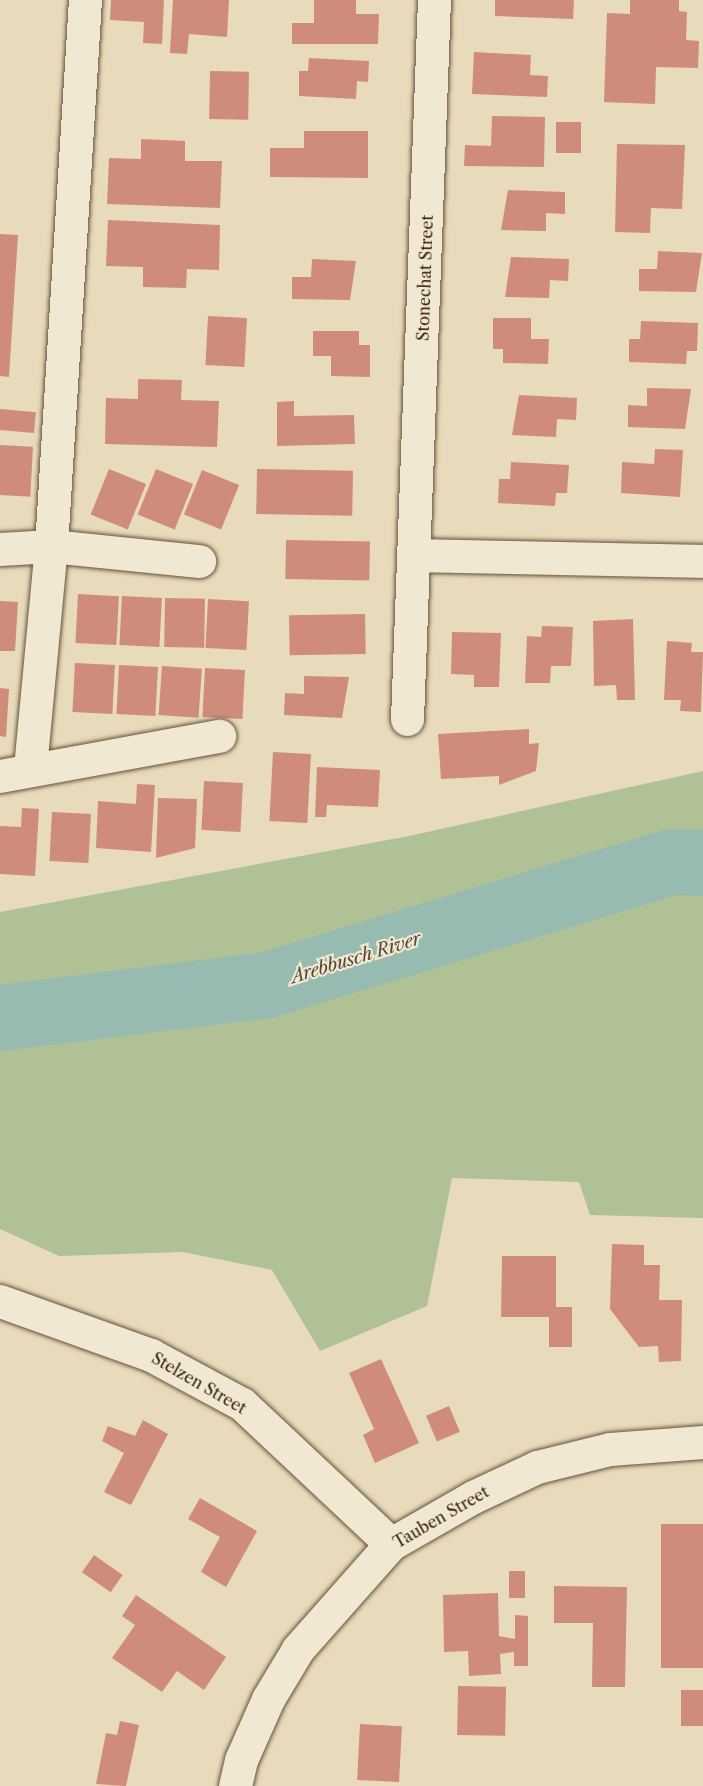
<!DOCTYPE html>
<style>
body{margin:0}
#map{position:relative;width:703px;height:1786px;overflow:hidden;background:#e8dbbb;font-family:"Libre Caslon Text",serif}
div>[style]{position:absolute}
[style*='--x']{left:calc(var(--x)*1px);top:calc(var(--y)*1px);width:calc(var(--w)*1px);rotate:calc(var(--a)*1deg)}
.green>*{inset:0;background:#afc195}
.river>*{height:66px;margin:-33px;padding:0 33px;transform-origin:33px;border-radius:33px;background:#97bbb0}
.building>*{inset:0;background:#cf8c7b;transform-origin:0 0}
.roads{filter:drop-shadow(0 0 2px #685138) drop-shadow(0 0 2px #685138)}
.minor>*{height:33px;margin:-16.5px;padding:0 16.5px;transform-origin:16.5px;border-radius:16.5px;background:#f0e8d3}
span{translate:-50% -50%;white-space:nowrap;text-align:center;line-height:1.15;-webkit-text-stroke:4.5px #f0e8d3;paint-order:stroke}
.street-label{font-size:16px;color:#3d230c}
.water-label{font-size:18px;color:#544935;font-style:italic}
</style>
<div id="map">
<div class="green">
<i style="clip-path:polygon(703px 771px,703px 1218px,590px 1215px,579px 1182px,452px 1178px,427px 1306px,320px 1351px,272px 1270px,183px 1252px,59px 1256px,0 1229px,0 912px,409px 836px)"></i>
</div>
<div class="river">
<i style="--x:0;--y:1018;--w:269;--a:-7"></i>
<i style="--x:267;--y:985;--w:423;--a:-16.9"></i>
<i style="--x:672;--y:862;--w:31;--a:2"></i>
</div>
<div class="building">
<i style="clip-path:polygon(111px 0,164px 0,162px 44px,143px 43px,144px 22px,110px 20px)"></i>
<i style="clip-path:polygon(173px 0,229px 0,227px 37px,189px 34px,187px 54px,170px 53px)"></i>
<i style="clip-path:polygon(314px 0,356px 0,356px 14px,379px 14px,378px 44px,292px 44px,292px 23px,314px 23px)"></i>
<i style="clip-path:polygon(495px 0,574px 0,573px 19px,495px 16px)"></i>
<i style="clip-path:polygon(630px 0,679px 0,679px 11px,687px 12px,686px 40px,699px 41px,698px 68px,656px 67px,655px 104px,604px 102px,607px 13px,630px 14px)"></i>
<i style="clip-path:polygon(474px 52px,531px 55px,530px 75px,548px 76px,547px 97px,472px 94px)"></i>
<i style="clip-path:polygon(309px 58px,369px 61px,368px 82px,357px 81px,356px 99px,299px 96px,299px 71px,308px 71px)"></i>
<i style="left:210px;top:71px;width:39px;height:48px;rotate:1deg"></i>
<i style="clip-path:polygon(492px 116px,545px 117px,544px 167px,464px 166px,465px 145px,491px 146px)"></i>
<i style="left:556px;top:122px;width:25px;height:31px"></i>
<i style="clip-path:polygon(304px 131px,368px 131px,368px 178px,270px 177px,270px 148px,304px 148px)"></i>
<i style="clip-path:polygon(141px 139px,185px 141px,185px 161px,222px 161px,220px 208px,107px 204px,109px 158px,141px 159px)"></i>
<i style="clip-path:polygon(617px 144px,685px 145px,682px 209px,651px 208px,650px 233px,615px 232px)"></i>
<i style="clip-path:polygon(508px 190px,565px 192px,565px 214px,546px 213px,546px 231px,501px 230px)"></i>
<i style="clip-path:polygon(108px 220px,220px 225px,219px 270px,187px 269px,186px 288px,143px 287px,143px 267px,106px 266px)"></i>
<i style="clip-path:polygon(0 234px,18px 235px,9px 377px,0 376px)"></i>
<i style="clip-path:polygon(658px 251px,702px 253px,696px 292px,639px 291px,639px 269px,657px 269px)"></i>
<i style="clip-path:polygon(511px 257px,569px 259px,568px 281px,550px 280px,549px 298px,505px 297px)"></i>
<i style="clip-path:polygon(312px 259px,356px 261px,350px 300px,292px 299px,292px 277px,311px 277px)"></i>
<i style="left:208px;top:316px;width:39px;height:49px;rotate:3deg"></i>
<i style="clip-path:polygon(493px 318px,531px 318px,531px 339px,549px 339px,548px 364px,503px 363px,503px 349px,493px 349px)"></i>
<i style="clip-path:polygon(641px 321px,698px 323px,697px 351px,687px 351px,686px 364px,629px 362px,629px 339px,640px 339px)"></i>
<i style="clip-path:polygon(313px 331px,359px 331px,359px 345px,370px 345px,370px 377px,331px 376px,331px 356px,313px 356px)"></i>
<i style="clip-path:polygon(138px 379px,182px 380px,181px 400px,219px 401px,217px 447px,105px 444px,106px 398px,138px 399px)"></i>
<i style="clip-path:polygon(647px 388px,691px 389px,685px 429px,628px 427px,628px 405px,647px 406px)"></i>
<i style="clip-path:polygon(519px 395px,577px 398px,576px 420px,557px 419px,556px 437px,512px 435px)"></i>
<i style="clip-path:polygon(294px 401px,294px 416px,354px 415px,355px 444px,277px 446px,277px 402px)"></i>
<i style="left:0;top:409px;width:36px;height:21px;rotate:5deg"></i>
<i style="left:0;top:445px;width:33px;height:50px;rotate:3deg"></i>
<i style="clip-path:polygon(655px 449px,683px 450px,680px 497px,621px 493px,622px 462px,654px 464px)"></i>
<i style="clip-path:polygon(511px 462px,569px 465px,567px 493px,556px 493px,555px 506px,498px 503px,499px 479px,510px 479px)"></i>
<i style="left:109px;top:469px;width:40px;height:49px;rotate:22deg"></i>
<i style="left:156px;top:469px;width:40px;height:49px;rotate:22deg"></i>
<i style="left:257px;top:469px;width:96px;height:45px;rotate:1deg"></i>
<i style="left:202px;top:470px;width:40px;height:48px;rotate:22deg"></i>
<i style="left:286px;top:540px;width:84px;height:39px;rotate:1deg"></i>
<i style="left:78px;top:594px;width:41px;height:49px;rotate:3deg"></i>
<i style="left:122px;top:596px;width:40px;height:49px;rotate:3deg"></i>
<i style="left:165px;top:598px;width:40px;height:49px;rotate:1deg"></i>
<i style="left:208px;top:599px;width:41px;height:49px;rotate:3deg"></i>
<i style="clip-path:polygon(0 601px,18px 602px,15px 651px,0 651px)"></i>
<i style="left:365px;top:614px;width:40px;height:76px;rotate:89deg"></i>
<i style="clip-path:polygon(633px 619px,635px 700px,617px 700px,616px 685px,594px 686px,593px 621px)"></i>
<i style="clip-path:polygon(542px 626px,573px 627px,571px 666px,551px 666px,550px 683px,525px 683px,527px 636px,541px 637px)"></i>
<i style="clip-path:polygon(452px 632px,501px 633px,499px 687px,474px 687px,474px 675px,451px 674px)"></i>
<i style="clip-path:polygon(667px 641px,692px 643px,691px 652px,703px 652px,701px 712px,680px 711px,681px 700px,664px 700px)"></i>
<i style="left:75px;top:663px;width:40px;height:49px;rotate:3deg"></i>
<i style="left:119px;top:665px;width:39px;height:49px;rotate:3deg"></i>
<i style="left:162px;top:666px;width:40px;height:49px;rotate:4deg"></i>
<i style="left:205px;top:668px;width:40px;height:49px;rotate:3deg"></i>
<i style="clip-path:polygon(304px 676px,349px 677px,342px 718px,284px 715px,285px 693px,304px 694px)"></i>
<i style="clip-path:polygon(0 688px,9px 689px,6px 737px,0 736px)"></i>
<i style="clip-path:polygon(529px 729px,529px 744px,539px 743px,536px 771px,499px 785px,499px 776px,441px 779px,438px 734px)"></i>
<i style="left:273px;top:752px;width:38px;height:69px;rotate:3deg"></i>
<i style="clip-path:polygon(317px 767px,380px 770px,378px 807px,327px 805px,326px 817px,315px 817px)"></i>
<i style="left:204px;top:781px;width:39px;height:49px;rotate:3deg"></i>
<i style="clip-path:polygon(137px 784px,155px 785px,151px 852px,96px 848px,98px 801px,136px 804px)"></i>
<i style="clip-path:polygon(158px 798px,197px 799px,195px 848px,156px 858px)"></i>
<i style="clip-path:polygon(22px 808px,39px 809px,35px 876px,0 874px,0 826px,21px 827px)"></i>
<i style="left:52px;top:812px;width:39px;height:49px;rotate:3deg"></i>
<i style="clip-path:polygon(612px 1244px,644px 1245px,644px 1265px,660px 1265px,659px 1300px,682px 1300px,681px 1361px,659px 1362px,658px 1346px,639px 1347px,610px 1309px)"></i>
<i style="clip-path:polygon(502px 1256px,556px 1256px,556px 1307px,572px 1307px,572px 1347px,549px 1347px,549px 1317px,501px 1317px)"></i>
<i style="clip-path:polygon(381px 1359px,419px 1443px,375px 1463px,363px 1435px,374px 1429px,349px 1373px)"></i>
<i style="left:449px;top:1406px;width:28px;height:25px;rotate:67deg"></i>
<i style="clip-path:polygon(143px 1420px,168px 1434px,131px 1505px,104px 1492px,124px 1453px,102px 1441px,108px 1426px,135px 1436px)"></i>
<i style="clip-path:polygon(200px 1498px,257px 1531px,226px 1587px,201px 1572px,220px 1537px,188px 1519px)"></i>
<i style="left:703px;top:1524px;width:144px;height:42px;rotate:90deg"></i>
<i style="left:94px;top:1555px;width:35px;height:21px;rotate:35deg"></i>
<i style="left:525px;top:1571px;width:27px;height:16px;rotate:90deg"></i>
<i style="clip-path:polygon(554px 1586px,627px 1587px,625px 1687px,592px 1687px,593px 1623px,554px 1623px)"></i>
<i style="clip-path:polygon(498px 1593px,499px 1636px,515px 1639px,515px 1615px,528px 1616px,528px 1666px,514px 1666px,514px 1652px,500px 1654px,501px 1674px,469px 1676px,468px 1651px,444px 1652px,443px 1595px)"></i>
<i style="clip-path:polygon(136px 1595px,226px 1657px,204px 1690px,177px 1671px,162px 1692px,112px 1658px,135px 1625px,122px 1616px)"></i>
<i style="left:458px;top:1686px;width:48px;height:49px;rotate:1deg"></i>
<i style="left:681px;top:1690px;width:22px;height:36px"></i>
<i style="clip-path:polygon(120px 1721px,139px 1725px,126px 1786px,96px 1784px,106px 1733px,117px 1735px)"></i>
<i style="left:360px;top:1724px;width:42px;height:56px;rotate:3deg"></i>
</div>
<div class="roads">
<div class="minor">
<i style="--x:0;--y:549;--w:51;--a:-3.4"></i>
<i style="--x:51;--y:546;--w:149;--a:5.8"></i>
<i style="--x:416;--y:555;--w:287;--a:1.2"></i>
<i style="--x:407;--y:719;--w:720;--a:-87.85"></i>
<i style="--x:30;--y:768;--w:223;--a:-84.6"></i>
<i style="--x:51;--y:546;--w:547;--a:-86.44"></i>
<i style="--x:0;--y:776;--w:223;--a:-10.4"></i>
<i style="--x:0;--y:1301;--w:160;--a:19.7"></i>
<i style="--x:151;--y:1355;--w:103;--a:28.3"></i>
<i style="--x:242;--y:1404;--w:204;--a:43.2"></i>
<i style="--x:235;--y:1786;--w:27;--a:-77"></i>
<i style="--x:241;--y:1760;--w:67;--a:-66.1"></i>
<i style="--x:268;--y:1699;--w:58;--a:-59"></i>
<i style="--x:298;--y:1649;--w:140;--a:-48.5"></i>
<i style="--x:391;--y:1544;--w:95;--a:-29.8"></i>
<i style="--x:473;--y:1497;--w:71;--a:-25.1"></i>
<i style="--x:537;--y:1467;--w:75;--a:-13.9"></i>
<i style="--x:610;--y:1449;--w:93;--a:-4.3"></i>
</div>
</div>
<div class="street-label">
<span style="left:425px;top:278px;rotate:-88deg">Stonechat Street</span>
<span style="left:199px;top:1383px;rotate:30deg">Stelzen Street</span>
<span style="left:441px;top:1517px;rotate:-30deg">Tauben Street</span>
</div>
<div class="water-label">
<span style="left:356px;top:958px;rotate:-17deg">Arebbusch River</span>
</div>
</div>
